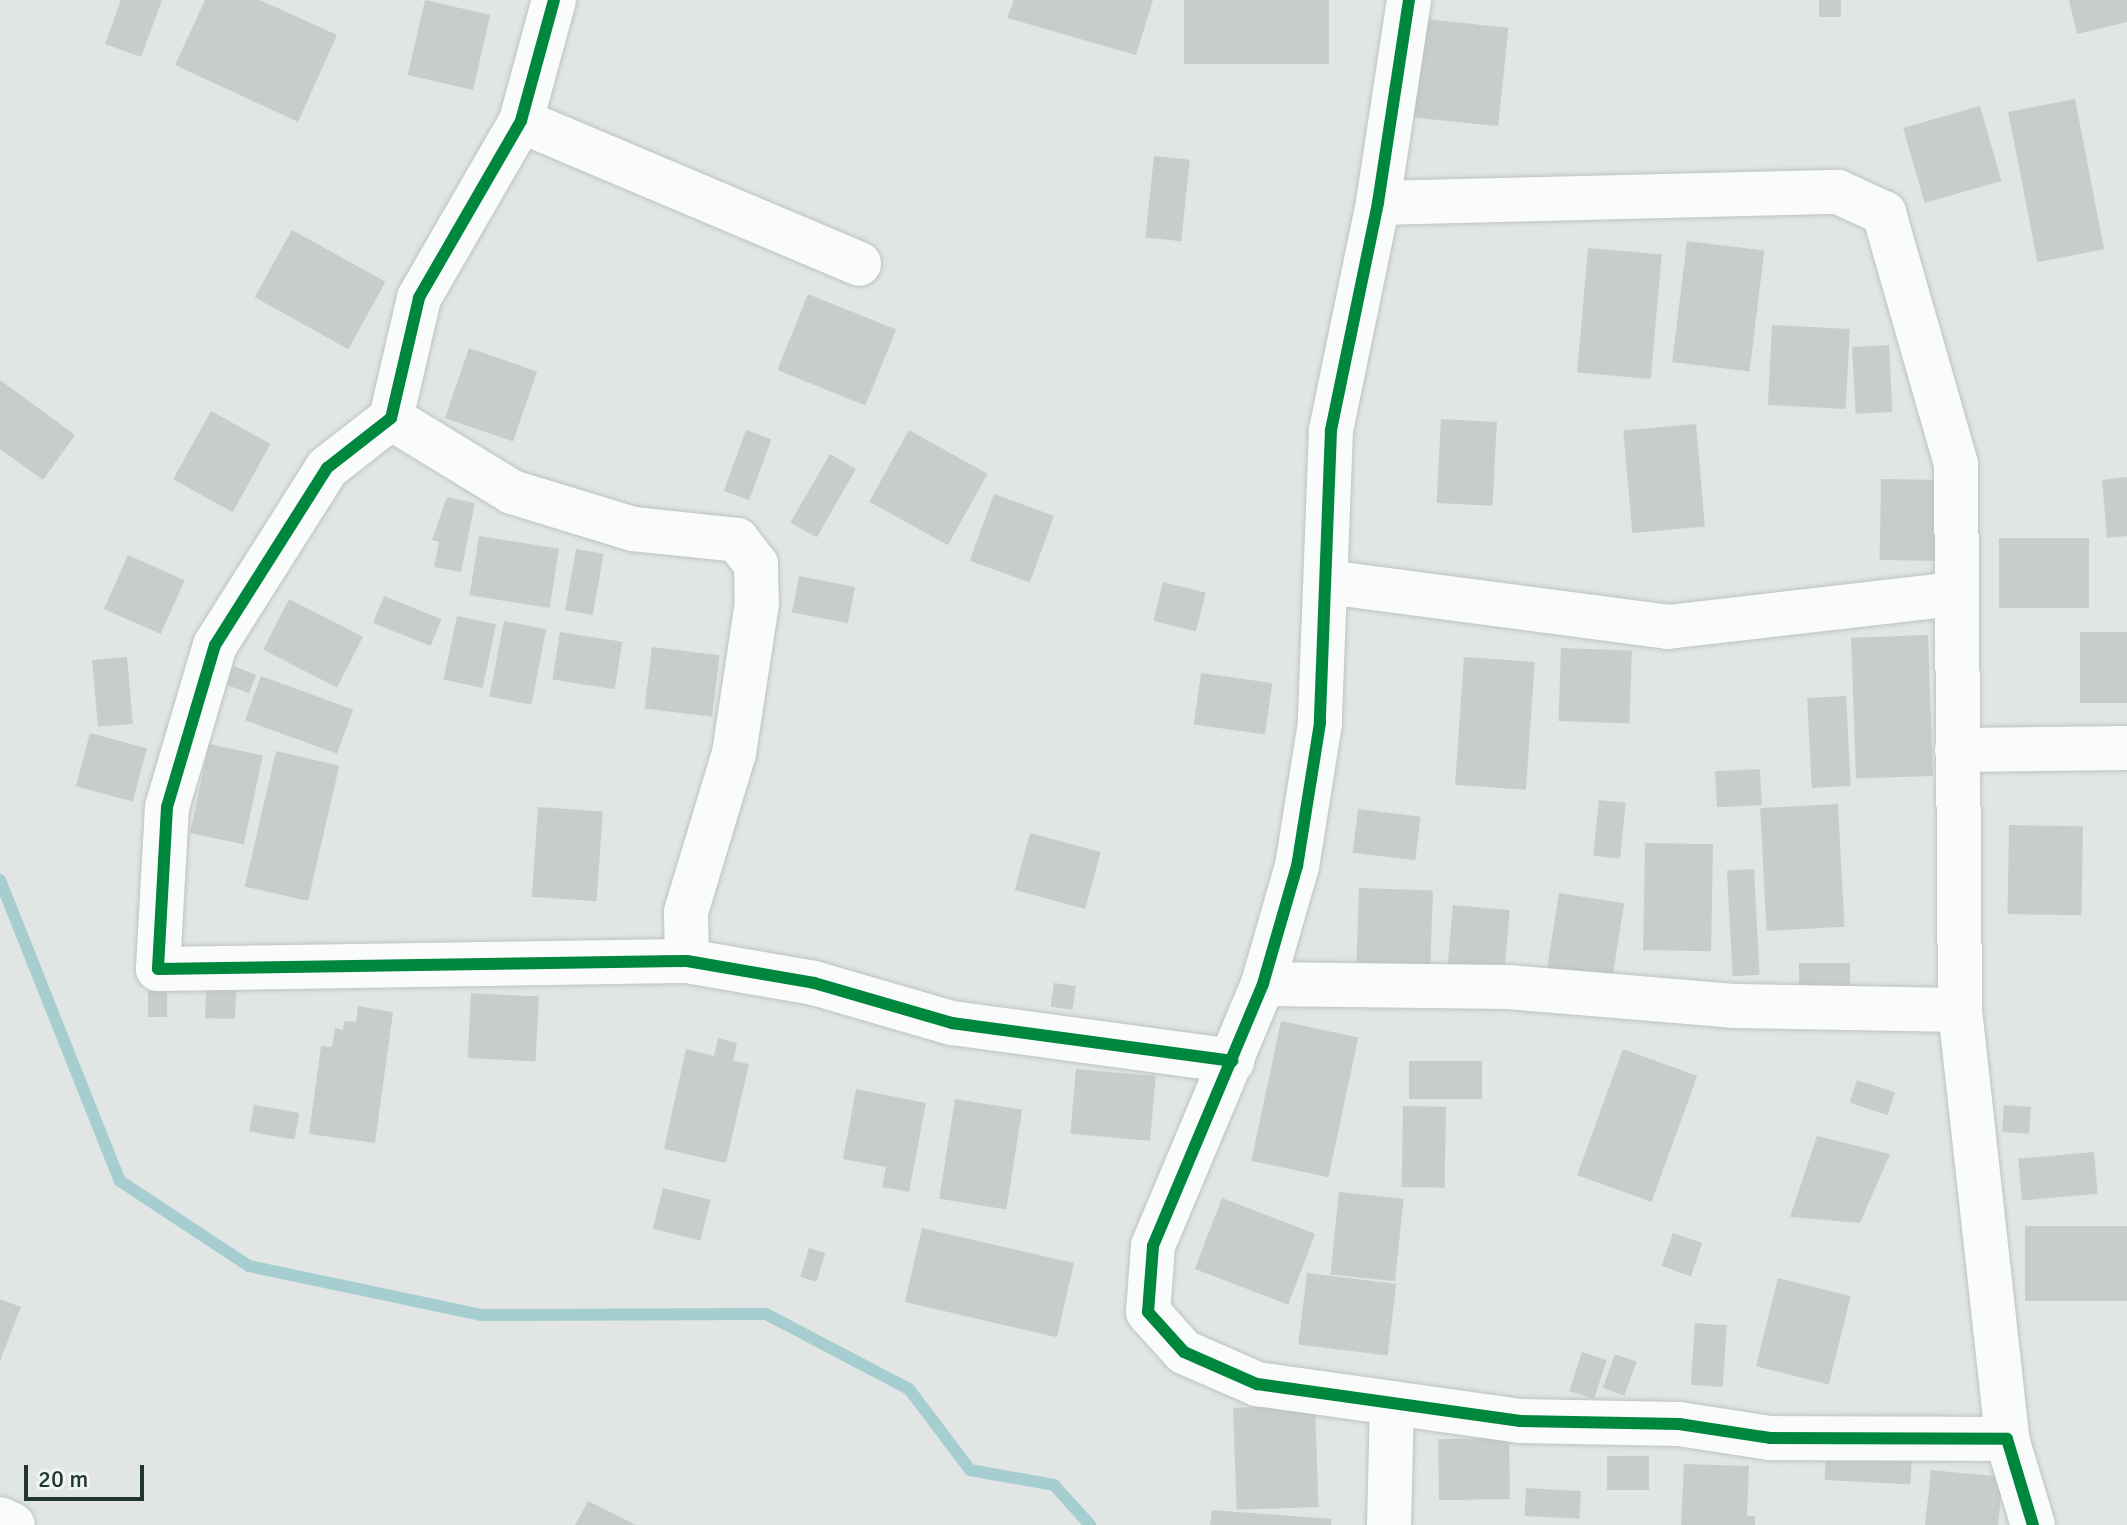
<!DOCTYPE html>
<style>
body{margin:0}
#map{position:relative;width:2127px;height:1525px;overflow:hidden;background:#e1e6e4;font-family:Signika,sans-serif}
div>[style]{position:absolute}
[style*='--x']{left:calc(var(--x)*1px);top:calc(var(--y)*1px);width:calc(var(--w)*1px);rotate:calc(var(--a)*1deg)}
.stream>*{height:12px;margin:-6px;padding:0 6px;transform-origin:6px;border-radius:6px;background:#a6cdd0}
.building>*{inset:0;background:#c8cdcb;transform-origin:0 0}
.roads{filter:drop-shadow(0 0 2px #bec3c1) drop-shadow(0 0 2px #bec3c1)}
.minor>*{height:44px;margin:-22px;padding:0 22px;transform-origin:22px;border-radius:22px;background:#fafbfb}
.cycleway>*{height:12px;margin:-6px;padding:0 6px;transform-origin:6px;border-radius:6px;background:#00873e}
span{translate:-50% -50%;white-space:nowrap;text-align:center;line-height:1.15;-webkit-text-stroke:8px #eef5f2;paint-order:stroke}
.scale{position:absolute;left:24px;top:1465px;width:120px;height:36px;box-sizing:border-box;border:4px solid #223630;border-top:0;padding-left:10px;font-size:24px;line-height:28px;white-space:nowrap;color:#223630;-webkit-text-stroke:6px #eef5f2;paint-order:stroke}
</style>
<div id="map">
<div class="stream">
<i style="--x:0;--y:880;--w:324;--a:68.3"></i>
<i style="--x:120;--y:1181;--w:154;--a:33.4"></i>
<i style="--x:249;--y:1266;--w:237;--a:11.9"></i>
<i style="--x:481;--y:1315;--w:285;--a:-0.2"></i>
<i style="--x:766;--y:1314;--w:161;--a:27.7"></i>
<i style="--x:909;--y:1389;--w:101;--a:53"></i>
<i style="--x:970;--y:1470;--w:85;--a:10.1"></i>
<i style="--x:1054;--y:1485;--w:54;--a:48"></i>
</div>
<div class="building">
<i style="clip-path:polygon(121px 0,162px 0,141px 57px,105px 44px)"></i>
<i style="clip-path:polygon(205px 0,260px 0,337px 35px,298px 122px,175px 65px)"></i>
<i style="left:425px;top:0;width:67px;height:77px;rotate:13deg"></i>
<i style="clip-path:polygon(1014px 0,1153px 0,1136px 55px,1007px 18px)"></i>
<i style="left:1184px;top:0;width:145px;height:64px"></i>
<i style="left:1819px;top:0;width:22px;height:17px"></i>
<i style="clip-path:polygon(2069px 0,2127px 0,2127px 22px,2077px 34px)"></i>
<i style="left:1415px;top:18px;width:94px;height:99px;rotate:6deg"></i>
<i style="left:2075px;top:99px;width:153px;height:68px;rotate:79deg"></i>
<i style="left:1980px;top:106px;width:78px;height:80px;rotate:74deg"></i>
<i style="left:1154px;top:156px;width:36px;height:82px;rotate:6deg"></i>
<i style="left:292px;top:230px;width:107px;height:77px;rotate:29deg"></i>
<i style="left:1687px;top:241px;width:78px;height:122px;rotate:7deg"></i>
<i style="left:1588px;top:248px;width:74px;height:125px;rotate:5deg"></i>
<i style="left:808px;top:294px;width:95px;height:82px;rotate:22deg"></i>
<i style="left:1772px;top:325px;width:78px;height:80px;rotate:3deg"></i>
<i style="left:1889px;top:345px;width:67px;height:37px;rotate:87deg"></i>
<i style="left:469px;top:348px;width:72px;height:74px;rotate:19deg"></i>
<i style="clip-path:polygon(0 380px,75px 435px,43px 480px,0 449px)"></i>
<i style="left:211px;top:411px;width:68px;height:78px;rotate:29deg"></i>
<i style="left:1441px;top:419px;width:56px;height:84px;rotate:3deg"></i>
<i style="left:1696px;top:424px;width:103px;height:73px;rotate:85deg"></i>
<i style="left:746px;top:430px;width:27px;height:65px;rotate:20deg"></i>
<i style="left:909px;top:430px;width:90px;height:82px;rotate:29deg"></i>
<i style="left:830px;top:454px;width:30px;height:79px;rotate:30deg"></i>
<i style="clip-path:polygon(2127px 477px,2127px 536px,2107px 538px,2102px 480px)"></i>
<i style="left:1881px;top:479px;width:63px;height:81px;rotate:1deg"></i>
<i style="left:994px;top:494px;width:64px;height:71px;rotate:20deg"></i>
<i style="clip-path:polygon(447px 497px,475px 503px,461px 572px,434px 567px,439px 542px,432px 540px)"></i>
<i style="left:479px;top:536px;width:81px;height:60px;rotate:9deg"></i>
<i style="left:2089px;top:538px;width:70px;height:90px;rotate:90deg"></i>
<i style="left:576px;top:549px;width:28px;height:62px;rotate:10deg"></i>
<i style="left:128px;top:555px;width:62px;height:59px;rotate:24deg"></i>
<i style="left:799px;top:576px;width:57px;height:37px;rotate:11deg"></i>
<i style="left:1163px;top:582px;width:44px;height:40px;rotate:14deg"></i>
<i style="left:384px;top:596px;width:62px;height:29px;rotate:22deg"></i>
<i style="left:289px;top:599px;width:83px;height:57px;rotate:27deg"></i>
<i style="left:457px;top:616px;width:40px;height:65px;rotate:12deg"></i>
<i style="left:504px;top:621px;width:43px;height:77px;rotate:11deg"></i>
<i style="left:560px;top:632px;width:63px;height:48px;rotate:9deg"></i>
<i style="left:2127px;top:632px;width:71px;height:47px;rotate:90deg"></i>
<i style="left:1928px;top:635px;width:141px;height:77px;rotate:88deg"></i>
<i style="left:652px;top:647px;width:68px;height:62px;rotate:7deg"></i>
<i style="left:1561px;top:648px;width:71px;height:73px;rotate:2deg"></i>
<i style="left:127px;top:657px;width:67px;height:35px;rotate:85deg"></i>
<i style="left:1464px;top:657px;width:71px;height:128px;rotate:4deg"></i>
<i style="left:234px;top:666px;width:24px;height:20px;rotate:22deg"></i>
<i style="left:1201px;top:673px;width:72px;height:52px;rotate:8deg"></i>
<i style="left:261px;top:676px;width:98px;height:47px;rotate:20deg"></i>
<i style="left:1846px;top:696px;width:90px;height:39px;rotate:87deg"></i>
<i style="left:90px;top:733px;width:59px;height:55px;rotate:15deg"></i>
<i style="left:209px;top:744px;width:55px;height:91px;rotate:12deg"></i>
<i style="left:276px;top:751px;width:65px;height:139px;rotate:13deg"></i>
<i style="left:1760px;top:769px;width:36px;height:45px;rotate:87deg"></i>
<i style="left:1599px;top:800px;width:27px;height:56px;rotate:6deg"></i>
<i style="left:1838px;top:804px;width:123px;height:78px;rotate:87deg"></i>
<i style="left:538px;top:807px;width:65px;height:90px;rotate:4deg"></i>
<i style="left:1358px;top:809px;width:63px;height:44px;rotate:7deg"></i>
<i style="left:2009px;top:825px;width:74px;height:89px;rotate:1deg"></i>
<i style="left:1030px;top:833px;width:73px;height:59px;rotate:15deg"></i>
<i style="left:1645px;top:843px;width:68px;height:107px;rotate:1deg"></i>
<i style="left:1754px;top:869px;width:106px;height:27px;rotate:87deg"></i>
<i style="left:1359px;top:888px;width:74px;height:86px;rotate:2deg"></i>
<i style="left:1559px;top:893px;width:66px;height:81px;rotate:9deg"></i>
<i style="left:1453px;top:905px;width:57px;height:61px;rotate:5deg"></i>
<i style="left:1799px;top:963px;width:51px;height:32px"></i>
<i style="left:1054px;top:983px;width:22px;height:24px;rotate:8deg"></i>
<i style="left:206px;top:990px;width:30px;height:28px;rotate:2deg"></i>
<i style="left:148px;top:991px;width:19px;height:26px"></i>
<i style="left:471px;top:993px;width:68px;height:65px;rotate:3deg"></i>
<i style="clip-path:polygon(358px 1006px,393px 1012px,375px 1143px,309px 1134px,321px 1046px,332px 1047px,335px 1028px,343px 1030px,344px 1021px,356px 1022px)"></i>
<i style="left:1281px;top:1021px;width:79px;height:143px;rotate:12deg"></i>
<i style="clip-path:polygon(718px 1038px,737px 1043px,733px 1061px,749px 1064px,726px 1163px,664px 1149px,686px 1049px,714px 1056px)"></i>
<i style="left:1623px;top:1049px;width:79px;height:134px;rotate:20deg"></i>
<i style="left:1409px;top:1061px;width:73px;height:38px"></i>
<i style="left:1076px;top:1069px;width:80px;height:65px;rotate:5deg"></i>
<i style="left:1857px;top:1080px;width:40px;height:24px;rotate:18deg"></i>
<i style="clip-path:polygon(856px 1089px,926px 1103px,909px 1192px,882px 1187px,886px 1167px,843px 1159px)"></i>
<i style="left:955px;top:1099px;width:68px;height:101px;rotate:9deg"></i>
<i style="left:254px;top:1105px;width:46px;height:27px;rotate:10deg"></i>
<i style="left:2004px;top:1105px;width:27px;height:27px;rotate:4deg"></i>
<i style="left:1403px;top:1106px;width:43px;height:81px;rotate:1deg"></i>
<i style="clip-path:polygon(1817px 1136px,1890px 1154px,1860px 1223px,1790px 1217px)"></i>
<i style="left:2094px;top:1152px;width:42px;height:76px;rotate:85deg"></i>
<i style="left:663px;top:1188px;width:49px;height:42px;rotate:14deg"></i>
<i style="left:1339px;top:1192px;width:65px;height:83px;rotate:6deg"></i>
<i style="left:1222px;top:1198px;width:100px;height:76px;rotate:21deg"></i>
<i style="left:2127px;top:1226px;width:75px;height:102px;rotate:90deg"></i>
<i style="left:922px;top:1228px;width:156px;height:76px;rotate:13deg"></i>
<i style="left:1673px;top:1233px;width:31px;height:35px;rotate:19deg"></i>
<i style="left:809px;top:1248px;width:17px;height:30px;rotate:17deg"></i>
<i style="left:1307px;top:1273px;width:90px;height:72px;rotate:7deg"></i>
<i style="left:1778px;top:1278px;width:75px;height:91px;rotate:14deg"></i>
<i style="clip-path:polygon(0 1299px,21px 1307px,0 1361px)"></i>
<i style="left:1695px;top:1323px;width:32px;height:62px;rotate:4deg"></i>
<i style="left:1582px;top:1352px;width:26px;height:41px;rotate:18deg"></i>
<i style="left:1615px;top:1354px;width:23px;height:36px;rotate:20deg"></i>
<i style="left:1315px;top:1405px;width:102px;height:82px;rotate:88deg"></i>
<i style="left:1509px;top:1438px;width:61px;height:71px;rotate:89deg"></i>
<i style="left:1826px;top:1454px;width:86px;height:26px;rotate:3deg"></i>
<i style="left:1607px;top:1456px;width:42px;height:34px"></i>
<i style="clip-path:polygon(1684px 1464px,1749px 1466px,1747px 1516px,1755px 1516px,1755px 1525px,1681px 1525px)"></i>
<i style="clip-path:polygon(1931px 1470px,2003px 1477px,1998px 1525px,1925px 1525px)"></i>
<i style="left:1526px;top:1488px;width:55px;height:28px;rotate:3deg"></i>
<i style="clip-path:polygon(588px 1501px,636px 1525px,575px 1525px)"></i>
<i style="clip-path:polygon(1212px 1510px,1332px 1519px,1331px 1525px,1210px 1525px)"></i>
</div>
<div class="roads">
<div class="minor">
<i style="--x:554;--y:0;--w:125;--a:105.3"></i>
<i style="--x:521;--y:121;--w:204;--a:120"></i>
<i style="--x:419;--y:298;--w:123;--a:103.1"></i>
<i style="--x:391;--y:418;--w:81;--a:142"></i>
<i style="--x:327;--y:468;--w:209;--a:122.3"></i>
<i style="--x:215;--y:645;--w:169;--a:106.5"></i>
<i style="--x:167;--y:807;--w:162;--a:93.2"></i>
<i style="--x:158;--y:969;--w:529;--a:-0.87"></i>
<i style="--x:687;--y:961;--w:129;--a:9.8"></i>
<i style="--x:814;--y:983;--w:144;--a:16.2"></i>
<i style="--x:952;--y:1023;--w:283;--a:7.7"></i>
<i style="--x:1409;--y:0;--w:205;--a:98.7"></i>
<i style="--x:1378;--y:203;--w:232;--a:101.7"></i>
<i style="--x:1331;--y:430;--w:293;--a:92.2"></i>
<i style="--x:1320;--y:723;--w:145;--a:99.1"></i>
<i style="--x:1297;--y:866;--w:123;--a:106.1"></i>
<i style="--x:1263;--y:984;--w:284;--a:112.8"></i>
<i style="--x:1153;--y:1246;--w:66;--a:94.3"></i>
<i style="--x:1148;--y:1312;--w:54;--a:48"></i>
<i style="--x:1184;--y:1352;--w:80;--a:23.7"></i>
<i style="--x:1257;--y:1384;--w:266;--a:8"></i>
<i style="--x:1520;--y:1421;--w:159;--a:1.1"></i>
<i style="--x:1679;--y:1424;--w:92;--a:8.7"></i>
<i style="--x:1770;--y:1438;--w:237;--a:0.2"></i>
<i style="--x:2007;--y:1439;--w:90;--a:73.2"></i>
<i style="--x:521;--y:121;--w:367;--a:22.9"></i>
<i style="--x:1378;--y:203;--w:460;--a:-1.4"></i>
<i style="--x:1838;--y:192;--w:51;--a:24.5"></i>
<i style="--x:1884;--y:213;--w:261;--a:74"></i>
<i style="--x:1956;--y:464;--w:546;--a:89.58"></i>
<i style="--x:1960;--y:1010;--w:432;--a:83.7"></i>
<i style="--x:391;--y:418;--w:142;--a:31.4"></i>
<i style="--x:512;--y:492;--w:127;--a:17"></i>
<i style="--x:633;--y:529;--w:105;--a:6"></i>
<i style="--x:737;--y:540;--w:31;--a:52"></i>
<i style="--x:756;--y:564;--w:39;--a:89"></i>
<i style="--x:757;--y:603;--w:152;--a:98.7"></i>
<i style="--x:734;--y:753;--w:166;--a:106.8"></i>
<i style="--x:686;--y:912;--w:49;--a:88.8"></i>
<i style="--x:1327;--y:582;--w:344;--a:7.5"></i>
<i style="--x:1668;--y:627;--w:289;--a:-6.6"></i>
<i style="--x:1957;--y:750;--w:170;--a:-0.7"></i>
<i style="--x:1263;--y:984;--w:245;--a:0.7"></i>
<i style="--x:1508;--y:987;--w:226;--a:4.8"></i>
<i style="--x:1733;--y:1006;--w:227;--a:1"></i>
<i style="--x:0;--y:1519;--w:14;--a:25"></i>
<i style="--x:1389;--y:1525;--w:122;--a:-88.6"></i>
</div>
</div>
<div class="cycleway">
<i style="--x:554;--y:0;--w:125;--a:105.3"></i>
<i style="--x:521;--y:121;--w:204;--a:120"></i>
<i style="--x:419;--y:298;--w:123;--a:103.1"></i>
<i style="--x:391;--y:418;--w:81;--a:142"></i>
<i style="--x:327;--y:468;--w:209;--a:122.3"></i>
<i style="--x:215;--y:645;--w:169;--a:106.5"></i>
<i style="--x:167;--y:807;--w:162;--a:93.2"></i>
<i style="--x:158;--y:969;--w:529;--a:-0.87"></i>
<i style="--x:687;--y:961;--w:129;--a:9.8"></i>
<i style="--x:814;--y:983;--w:144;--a:16.2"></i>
<i style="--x:952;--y:1023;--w:283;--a:7.7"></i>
<i style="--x:1409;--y:0;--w:205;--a:98.7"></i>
<i style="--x:1378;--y:203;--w:232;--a:101.7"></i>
<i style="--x:1331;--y:430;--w:293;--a:92.2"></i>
<i style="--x:1320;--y:723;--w:145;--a:99.1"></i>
<i style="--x:1297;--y:866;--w:123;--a:106.1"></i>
<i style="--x:1263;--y:984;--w:284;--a:112.8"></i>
<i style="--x:1153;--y:1246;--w:66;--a:94.3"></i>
<i style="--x:1148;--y:1312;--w:54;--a:48"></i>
<i style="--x:1184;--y:1352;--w:80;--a:23.7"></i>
<i style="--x:1257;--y:1384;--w:266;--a:8"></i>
<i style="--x:1520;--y:1421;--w:159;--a:1.1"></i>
<i style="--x:1679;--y:1424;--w:92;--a:8.7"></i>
<i style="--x:1770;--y:1438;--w:237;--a:0.2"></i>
<i style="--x:2007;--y:1439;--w:90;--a:73.2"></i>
</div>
<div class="scale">20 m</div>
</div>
